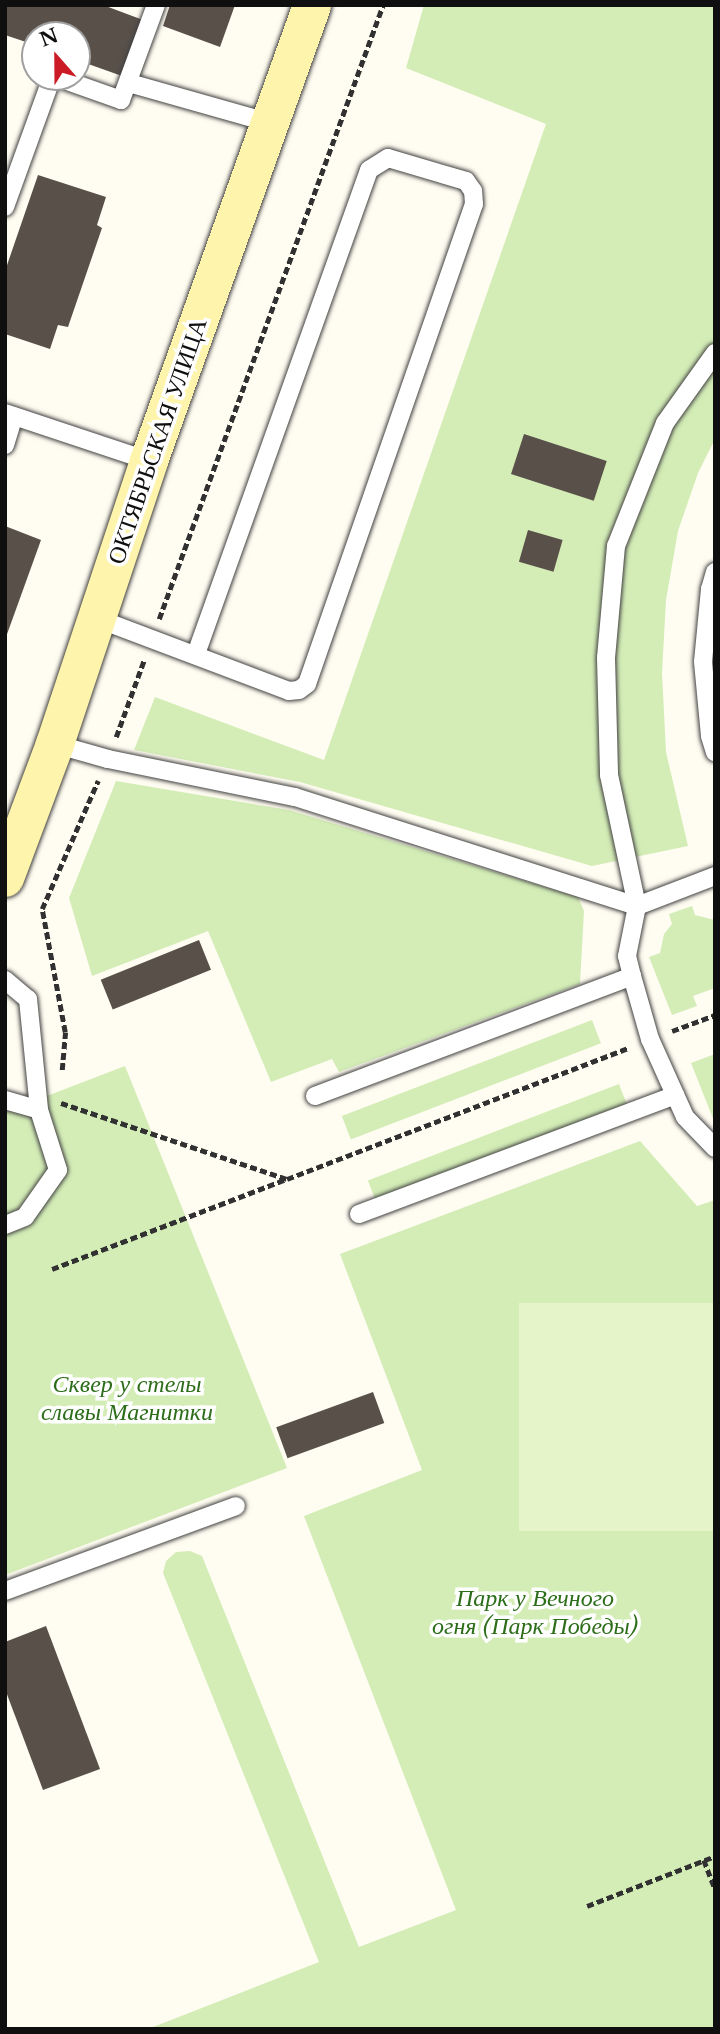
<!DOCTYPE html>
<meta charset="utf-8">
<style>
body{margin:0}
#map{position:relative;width:720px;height:2034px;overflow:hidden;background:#fffcf1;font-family:"Libre Baskerville",serif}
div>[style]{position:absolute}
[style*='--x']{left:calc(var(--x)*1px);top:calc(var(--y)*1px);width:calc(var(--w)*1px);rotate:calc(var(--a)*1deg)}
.green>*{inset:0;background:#d4edb7;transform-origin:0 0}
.pitch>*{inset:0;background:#e6f4ca;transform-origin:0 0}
.building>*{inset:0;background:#59504a;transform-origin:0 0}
.path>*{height:4.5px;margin-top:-2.25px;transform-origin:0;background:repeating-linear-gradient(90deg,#313131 0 7px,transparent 0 10.5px)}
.roads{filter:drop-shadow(0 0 2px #424242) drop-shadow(0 0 2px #424242)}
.service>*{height:18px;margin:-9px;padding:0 9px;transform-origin:9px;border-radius:9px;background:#fff}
.secondary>*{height:38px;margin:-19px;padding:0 19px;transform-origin:19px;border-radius:19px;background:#fff4ac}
span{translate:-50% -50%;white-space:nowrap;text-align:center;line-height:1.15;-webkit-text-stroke:7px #fff;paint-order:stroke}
.street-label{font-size:24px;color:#0f0f0f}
.park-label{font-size:24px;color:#2c6d19;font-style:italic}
.frame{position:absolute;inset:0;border:7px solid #0f0f0f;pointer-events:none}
.north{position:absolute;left:21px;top:21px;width:70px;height:70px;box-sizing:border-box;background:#fff;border:2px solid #9f9f9f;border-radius:50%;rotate:339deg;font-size:19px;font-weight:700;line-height:28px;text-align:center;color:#0f0f0f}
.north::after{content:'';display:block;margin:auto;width:24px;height:32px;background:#cb1b27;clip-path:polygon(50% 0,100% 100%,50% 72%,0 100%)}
</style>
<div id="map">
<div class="green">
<i style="clip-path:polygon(424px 5px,715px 5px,715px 439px,698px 473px,678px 531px,666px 600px,662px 673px,666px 752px,688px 846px,592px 866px,300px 782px,134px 750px,155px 697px,324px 760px,546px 124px,406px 68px)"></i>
<i style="clip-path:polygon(116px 781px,289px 810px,578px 897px,584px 911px,580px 984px,339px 1072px,332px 1059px,271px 1082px,208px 931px,92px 976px,69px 898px)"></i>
<i style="clip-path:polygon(692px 906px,695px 915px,715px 920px,715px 988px,693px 996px,697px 1006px,672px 1015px,649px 957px,660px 953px,664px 934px,672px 924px,669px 914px)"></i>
<i style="left:592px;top:1020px;width:25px;height:268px;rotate:69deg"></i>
<i style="clip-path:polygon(715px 1054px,715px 1120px,714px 1121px,691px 1063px)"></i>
<i style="clip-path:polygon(125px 1066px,287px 1468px,5px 1575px,5px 1112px)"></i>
<i style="left:619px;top:1084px;width:26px;height:269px;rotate:69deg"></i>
<i style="clip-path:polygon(640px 1141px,697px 1206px,715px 1200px,715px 2029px,148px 2029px,319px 1962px,163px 1573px,166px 1561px,176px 1552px,190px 1551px,202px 1556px,359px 1947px,456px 1910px,304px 1516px,422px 1470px,340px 1254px)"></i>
</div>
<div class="pitch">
<i style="left:715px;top:1303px;width:228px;height:196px;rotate:90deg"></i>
</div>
<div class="building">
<i style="clip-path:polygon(5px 5px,103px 5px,143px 20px,122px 76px,77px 60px,77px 35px,35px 35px,35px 45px,5px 35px)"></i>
<i style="clip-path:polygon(170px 5px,235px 5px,220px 47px,163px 26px)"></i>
<i style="clip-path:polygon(38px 175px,106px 197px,97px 225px,102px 228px,68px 327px,58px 325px,50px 349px,5px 334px,5px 271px)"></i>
<i style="left:524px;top:434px;width:87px;height:42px;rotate:18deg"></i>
<i style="clip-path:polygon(5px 526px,41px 540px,6px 637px,5px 637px)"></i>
<i style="left:528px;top:530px;width:36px;height:33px;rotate:16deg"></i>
<i style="left:199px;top:940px;width:32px;height:106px;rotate:68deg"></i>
<i style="left:373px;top:1392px;width:33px;height:103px;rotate:70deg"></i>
<i style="clip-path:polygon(46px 1626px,100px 1769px,43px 1790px,5px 1689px,5px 1642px)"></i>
</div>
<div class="path">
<i style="--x:159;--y:619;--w:654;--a:-69.96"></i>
<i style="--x:116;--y:737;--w:82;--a:-70"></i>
<i style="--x:672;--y:1031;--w:46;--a:-20.4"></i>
<i style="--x:62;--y:1070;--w:38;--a:-85"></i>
<i style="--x:65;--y:1032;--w:125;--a:-100.6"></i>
<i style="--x:42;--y:909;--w:140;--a:-66.4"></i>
<i style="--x:61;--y:1103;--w:238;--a:18.6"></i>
<i style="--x:287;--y:1179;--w:365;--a:-21"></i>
<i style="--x:52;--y:1269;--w:251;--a:-21"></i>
<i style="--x:704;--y:1860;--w:30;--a:69"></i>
<i style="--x:587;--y:1906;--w:137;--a:-21.3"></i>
</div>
<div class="roads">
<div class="service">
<i style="--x:56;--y:77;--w:69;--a:19.5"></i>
<i style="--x:121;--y:100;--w:101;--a:-69.8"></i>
<i style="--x:129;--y:83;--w:147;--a:15.8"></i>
<i style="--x:5;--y:207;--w:138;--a:-70.1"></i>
<i style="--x:715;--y:353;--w:86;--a:125.5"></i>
<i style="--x:665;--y:423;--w:132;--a:111.7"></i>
<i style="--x:616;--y:546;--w:112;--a:95.1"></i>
<i style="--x:606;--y:658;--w:117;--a:88.5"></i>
<i style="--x:609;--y:775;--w:134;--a:77.9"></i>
<i style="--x:637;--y:906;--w:51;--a:101.3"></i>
<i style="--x:627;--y:956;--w:21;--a:76"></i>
<i style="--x:632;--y:976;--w:66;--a:74.1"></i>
<i style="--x:650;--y:1039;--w:85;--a:65.8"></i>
<i style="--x:685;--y:1117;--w:43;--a:45.9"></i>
<i style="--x:5;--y:413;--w:152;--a:18.4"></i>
<i style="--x:5;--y:445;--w:30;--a:-73"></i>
<i style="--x:715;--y:572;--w:18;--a:106"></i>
<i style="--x:710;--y:589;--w:73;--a:95.5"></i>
<i style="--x:703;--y:662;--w:74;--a:84.6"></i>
<i style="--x:710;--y:736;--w:17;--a:73"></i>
<i style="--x:96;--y:618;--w:206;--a:20.7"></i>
<i style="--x:289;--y:691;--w:10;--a:-6"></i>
<i style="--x:299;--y:690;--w:10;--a:-37"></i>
<i style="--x:307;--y:684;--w:508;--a:-70.82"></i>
<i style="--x:474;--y:204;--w:13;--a:-94"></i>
<i style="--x:473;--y:191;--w:12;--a:-125"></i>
<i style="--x:466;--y:181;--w:81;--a:-163.6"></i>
<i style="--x:388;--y:158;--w:22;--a:148"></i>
<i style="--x:369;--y:170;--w:514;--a:109.67"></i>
<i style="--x:55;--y:744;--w:55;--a:15.8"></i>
<i style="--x:108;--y:759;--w:191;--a:11.5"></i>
<i style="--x:295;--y:797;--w:359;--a:17.7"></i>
<i style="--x:637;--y:906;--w:84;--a:-21"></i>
<i style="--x:5;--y:980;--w:30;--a:40"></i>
<i style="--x:28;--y:999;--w:112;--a:84.3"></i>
<i style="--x:39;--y:1110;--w:63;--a:72.4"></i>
<i style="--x:58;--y:1170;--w:57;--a:125.1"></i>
<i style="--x:25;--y:1217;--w:22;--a:158"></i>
<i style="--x:315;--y:1096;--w:339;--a:-20.7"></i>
<i style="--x:5;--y:1100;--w:35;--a:16"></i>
<i style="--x:359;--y:1214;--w:338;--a:-20.6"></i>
<i style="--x:5;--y:1591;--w:246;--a:-20.2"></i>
</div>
<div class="secondary">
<i style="--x:5;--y:878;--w:143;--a:-69.5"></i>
<i style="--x:55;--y:744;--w:298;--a:-71.6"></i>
<i style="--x:149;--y:461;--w:484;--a:-70.3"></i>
</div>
</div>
<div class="street-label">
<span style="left:157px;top:441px;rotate:-71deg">ОКТЯБРЬСКАЯ УЛИЦА</span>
</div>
<div class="park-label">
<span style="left:127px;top:1398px">Сквер у стелы<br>славы Магнитки</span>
<span style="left:535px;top:1612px">Парк у Вечного<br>огня (Парк Победы)</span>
</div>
<div class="frame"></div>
<div class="north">N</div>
</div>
